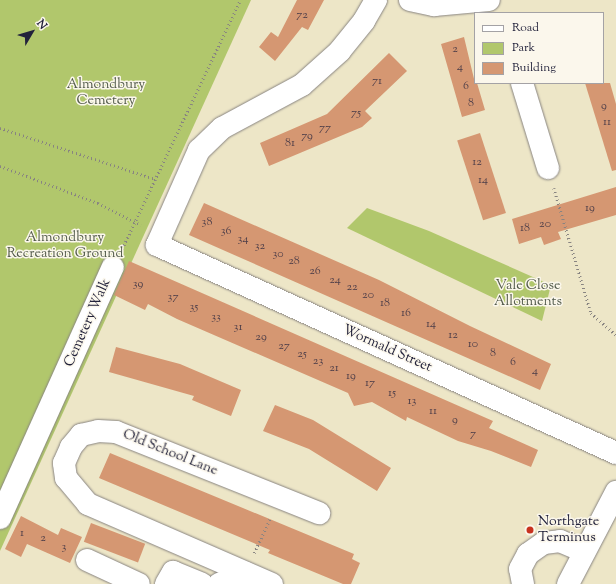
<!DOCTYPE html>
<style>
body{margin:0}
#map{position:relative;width:616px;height:584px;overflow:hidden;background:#ede6c7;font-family:"Sorts Mill Goudy",serif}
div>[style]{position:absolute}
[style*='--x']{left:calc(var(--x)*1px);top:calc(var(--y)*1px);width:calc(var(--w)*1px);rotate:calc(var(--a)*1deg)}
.green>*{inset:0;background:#b1c76c}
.building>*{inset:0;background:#d59772;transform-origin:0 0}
.path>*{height:2.5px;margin-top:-1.25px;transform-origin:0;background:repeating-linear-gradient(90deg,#888481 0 1px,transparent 0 4px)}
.roads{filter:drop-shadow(0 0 1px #888481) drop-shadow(0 0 1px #888481)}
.minor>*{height:22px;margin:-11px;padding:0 11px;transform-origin:11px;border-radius:11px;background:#fff}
.dots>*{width:11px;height:11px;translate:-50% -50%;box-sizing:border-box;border:2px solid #fbf7ec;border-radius:50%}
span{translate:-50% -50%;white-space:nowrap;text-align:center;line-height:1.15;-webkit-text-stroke:3px #fbf7ec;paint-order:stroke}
.number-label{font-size:12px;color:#4f3f49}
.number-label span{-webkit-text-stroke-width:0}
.park-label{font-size:14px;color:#545c4c}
.street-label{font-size:14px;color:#22223b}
.poi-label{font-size:14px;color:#22223b}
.left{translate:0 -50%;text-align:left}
.legend{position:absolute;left:474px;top:12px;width:130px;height:72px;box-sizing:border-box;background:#fbf7ec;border:1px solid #a4a2a5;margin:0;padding:5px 7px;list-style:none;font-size:12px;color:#22223b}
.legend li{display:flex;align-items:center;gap:8px;height:20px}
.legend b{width:20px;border:1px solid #a4a2a5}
.north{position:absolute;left:12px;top:12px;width:40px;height:40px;-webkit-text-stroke:3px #fbf7ec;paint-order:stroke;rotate:52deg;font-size:11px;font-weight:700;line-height:16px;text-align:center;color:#22223b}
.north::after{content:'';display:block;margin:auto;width:14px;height:18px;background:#22223b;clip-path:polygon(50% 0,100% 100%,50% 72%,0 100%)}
</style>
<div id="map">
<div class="green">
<i style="clip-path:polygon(0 0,251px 0,0 551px)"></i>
<i style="clip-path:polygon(367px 208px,429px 231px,551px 285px,542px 321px,347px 228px)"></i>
</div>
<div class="building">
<i style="clip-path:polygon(297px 0,324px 0,308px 30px,302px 27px,275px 61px,259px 47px,271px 32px,278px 37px)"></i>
<i style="clip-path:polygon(464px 37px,475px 83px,477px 83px,485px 110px,462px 117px,441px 44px)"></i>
<i style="clip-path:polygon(389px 53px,407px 71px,365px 111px,372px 118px,362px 127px,269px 166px,260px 143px,327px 114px)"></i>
<i style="clip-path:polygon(585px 83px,610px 83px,616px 104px,616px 170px,612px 171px)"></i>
<i style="left:480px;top:133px;width:84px;height:24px;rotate:72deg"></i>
<i style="clip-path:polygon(616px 187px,616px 215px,558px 232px,561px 239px,544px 245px,541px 237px,519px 244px,512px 219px)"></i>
<i style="clip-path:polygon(204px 203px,379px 280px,470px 326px,551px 364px,540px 390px,189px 235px)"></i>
<i style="clip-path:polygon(129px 261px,493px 421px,489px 428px,538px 450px,531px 467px,491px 451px,458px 441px,407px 417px,406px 421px,372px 402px,354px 406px,348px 393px,177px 319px,148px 304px,145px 310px,114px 295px)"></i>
<i style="clip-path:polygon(116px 347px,180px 364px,241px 390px,231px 416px,192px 400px,194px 396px,109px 372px)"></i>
<i style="clip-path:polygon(275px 405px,313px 420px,391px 468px,377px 491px,309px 449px,263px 431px)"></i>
<i style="clip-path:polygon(110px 453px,354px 554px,352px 559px,360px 563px,351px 584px,343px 584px,268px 553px,270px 550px,99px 478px)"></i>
<i style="clip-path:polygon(21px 516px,58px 535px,61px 528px,82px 537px,70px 563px,27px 544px,21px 557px,5px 549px)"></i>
<i style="left:91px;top:523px;width:58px;height:20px;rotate:21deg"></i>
</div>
<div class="path">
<i style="--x:0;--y:128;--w:163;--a:18.2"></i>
<i style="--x:0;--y:166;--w:105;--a:20.7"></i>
<i style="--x:98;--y:203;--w:48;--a:27.1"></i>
<i style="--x:554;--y:188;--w:130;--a:73.5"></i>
<i style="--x:591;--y:313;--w:33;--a:41"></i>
<i style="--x:122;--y:249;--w:276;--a:-64.6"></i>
<i style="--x:254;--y:553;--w:38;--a:-65"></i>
</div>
<div class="roads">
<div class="minor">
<i style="--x:376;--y:0;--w:24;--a:120"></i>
<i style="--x:364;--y:21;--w:38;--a:129"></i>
<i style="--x:340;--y:51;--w:51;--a:138.2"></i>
<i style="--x:302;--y:85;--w:91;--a:151.7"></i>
<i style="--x:222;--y:128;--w:32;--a:136"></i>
<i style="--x:199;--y:150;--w:104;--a:113.9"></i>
<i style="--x:157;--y:245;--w:504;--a:24.38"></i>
<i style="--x:410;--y:0;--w:25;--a:12"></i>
<i style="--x:434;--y:5;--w:55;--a:-5.2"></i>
<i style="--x:522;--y:83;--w:89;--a:73"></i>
<i style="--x:0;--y:518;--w:275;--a:-65.8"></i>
<i style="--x:87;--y:560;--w:57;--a:24.8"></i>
<i style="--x:166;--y:584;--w:14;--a:-60"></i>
<i style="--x:173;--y:572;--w:31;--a:22"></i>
<i style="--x:219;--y:584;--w:29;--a:-22"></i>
<i style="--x:272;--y:584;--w:201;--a:-156.5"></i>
<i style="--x:88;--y:504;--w:34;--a:-130"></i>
<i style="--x:66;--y:478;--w:15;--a:-98"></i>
<i style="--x:64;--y:463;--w:17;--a:-66"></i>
<i style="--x:71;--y:447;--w:16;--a:-50"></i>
<i style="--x:81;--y:435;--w:17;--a:-13"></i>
<i style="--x:98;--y:431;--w:18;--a:3"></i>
<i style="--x:116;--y:432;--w:219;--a:21.8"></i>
<i style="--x:523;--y:584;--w:15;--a:-101"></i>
<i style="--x:520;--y:569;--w:17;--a:-62"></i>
<i style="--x:528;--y:554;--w:19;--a:-35"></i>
<i style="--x:544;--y:543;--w:16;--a:-7"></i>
<i style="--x:560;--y:541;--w:25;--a:23"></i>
<i style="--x:568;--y:584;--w:104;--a:-62.4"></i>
</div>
</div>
<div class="dots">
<i style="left:530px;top:530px;background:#c8321e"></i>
</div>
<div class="number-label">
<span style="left:302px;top:16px">72</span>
<span style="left:455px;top:50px">2</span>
<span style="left:460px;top:68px">4</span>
<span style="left:377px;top:82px">71</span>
<span style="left:466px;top:87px">6</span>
<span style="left:471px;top:104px">8</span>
<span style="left:604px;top:107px">9</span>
<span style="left:356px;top:114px">75</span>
<span style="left:607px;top:123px">11</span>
<span style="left:325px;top:129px">77</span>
<span style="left:307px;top:137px">79</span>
<span style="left:290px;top:144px">81</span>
<span style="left:477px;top:163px">12</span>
<span style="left:483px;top:181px">14</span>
<span style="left:590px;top:209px">19</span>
<span style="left:207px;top:223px">38</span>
<span style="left:545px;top:225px">20</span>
<span style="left:525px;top:229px">18</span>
<span style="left:226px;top:232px">36</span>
<span style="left:243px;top:240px">34</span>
<span style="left:260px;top:247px">32</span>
<span style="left:278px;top:255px">30</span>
<span style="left:294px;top:262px">28</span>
<span style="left:315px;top:272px">26</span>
<span style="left:335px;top:281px">24</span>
<span style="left:138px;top:285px">39</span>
<span style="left:352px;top:288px">22</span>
<span style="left:368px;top:296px">20</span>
<span style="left:173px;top:298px">37</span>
<span style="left:385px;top:304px">18</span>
<span style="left:194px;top:308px">35</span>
<span style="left:406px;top:314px">16</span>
<span style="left:216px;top:318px">33</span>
<span style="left:431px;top:325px">14</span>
<span style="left:238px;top:328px">31</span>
<span style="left:453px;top:336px">12</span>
<span style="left:261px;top:338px">29</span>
<span style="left:473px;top:345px">10</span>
<span style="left:284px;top:347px">27</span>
<span style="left:493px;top:354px">8</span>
<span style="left:302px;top:355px">25</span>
<span style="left:318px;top:362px">23</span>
<span style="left:513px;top:363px">6</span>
<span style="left:334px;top:369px">21</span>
<span style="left:535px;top:372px">4</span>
<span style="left:351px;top:377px">19</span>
<span style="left:370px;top:384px">17</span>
<span style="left:392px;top:394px">15</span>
<span style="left:412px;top:402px">13</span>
<span style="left:433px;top:412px">11</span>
<span style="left:455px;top:421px">9</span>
<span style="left:473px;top:435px">7</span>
<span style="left:22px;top:534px">1</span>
<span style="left:43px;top:539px">2</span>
<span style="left:64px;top:548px">3</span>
</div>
<div class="park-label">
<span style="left:106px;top:93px">Almondbury<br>Cemetery</span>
<span style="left:65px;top:246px">Almondbury<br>Recreation Ground</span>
<span style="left:528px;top:294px">Vale Close<br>Allotments</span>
</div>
<div class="street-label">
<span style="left:88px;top:323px;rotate:-66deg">Cemetery Walk</span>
<span style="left:387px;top:349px;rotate:24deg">Wormald Street</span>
<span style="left:170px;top:453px;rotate:22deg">Old School Lane</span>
</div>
<div class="poi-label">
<span class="left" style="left:538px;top:530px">Northgate<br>Terminus</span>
</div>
<ul class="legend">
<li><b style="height:5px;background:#fff"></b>Road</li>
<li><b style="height:11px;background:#b1c76c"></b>Park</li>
<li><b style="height:11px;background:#d59772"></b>Building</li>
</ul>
<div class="north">N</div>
</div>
